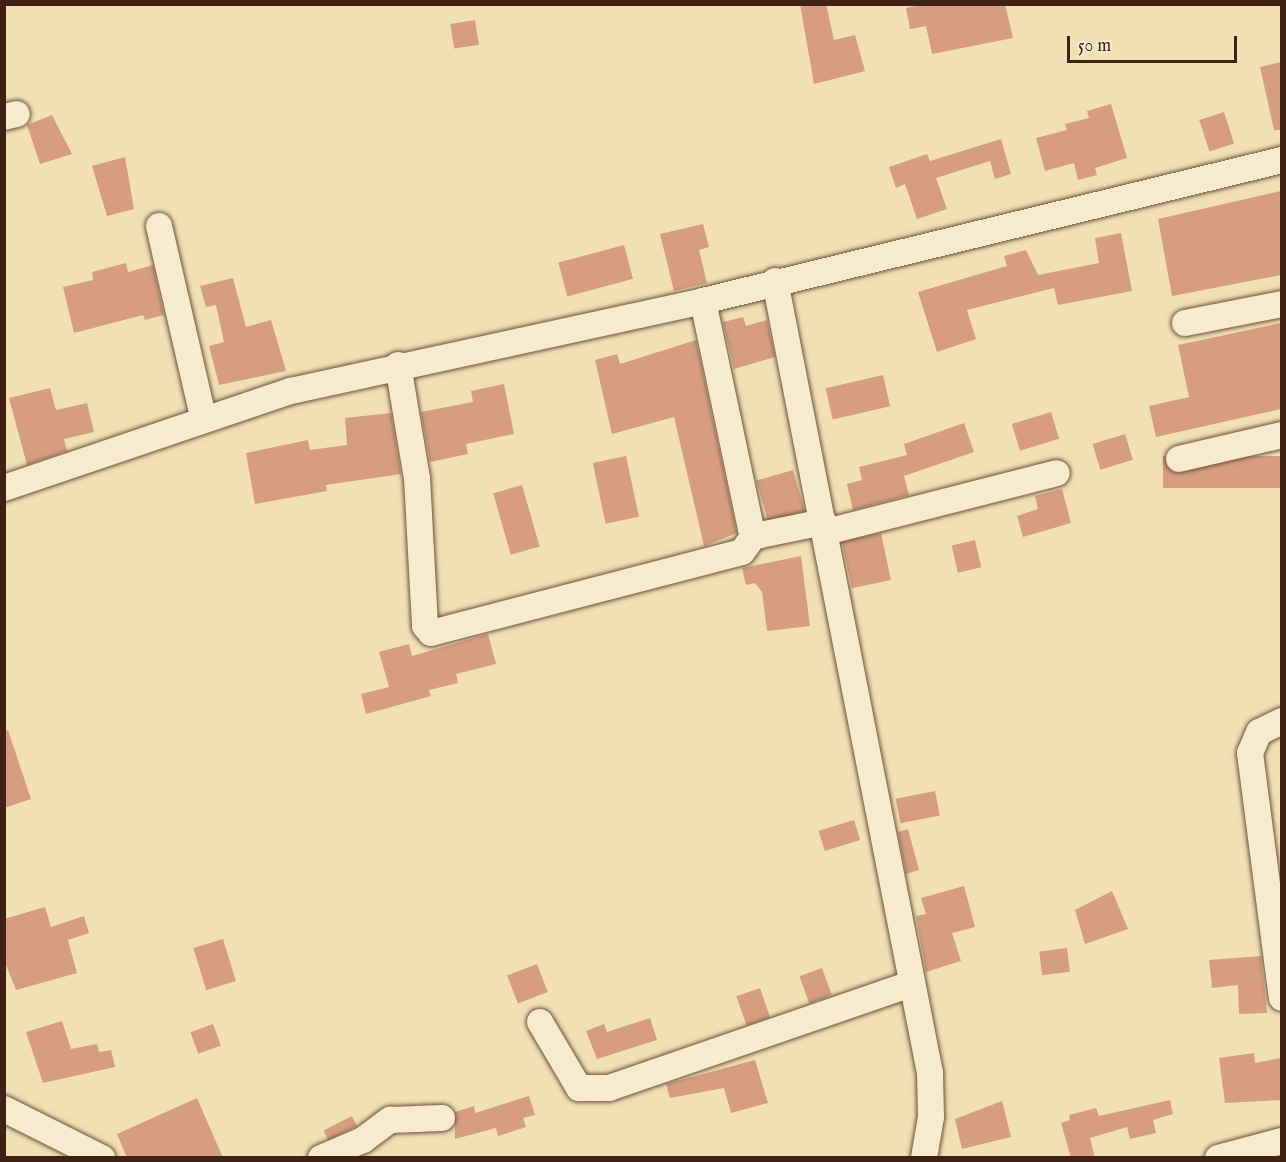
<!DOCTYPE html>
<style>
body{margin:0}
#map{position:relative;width:1286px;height:1162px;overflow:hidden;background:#f1e0b4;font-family:"IM FELL English",serif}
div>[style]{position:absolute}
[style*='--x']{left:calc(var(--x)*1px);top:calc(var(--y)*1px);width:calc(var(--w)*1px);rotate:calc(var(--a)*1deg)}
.building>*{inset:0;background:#d79d82;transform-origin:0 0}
.roads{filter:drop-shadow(0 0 2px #6c523b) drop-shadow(0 0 2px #6c523b)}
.minor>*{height:26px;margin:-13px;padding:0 13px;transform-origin:13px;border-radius:13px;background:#f6ebce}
span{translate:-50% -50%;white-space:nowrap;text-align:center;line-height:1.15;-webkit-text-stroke:6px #f6ebce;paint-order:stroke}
.frame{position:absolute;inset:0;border:6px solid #3f2213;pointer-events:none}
.scale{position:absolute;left:1067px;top:36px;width:170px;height:27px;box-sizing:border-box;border:3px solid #3f2213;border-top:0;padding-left:8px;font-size:18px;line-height:21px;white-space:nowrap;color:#3f2213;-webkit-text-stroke:4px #f6ebce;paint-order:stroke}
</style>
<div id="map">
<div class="building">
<i style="clip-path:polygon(800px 4px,826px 4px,834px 40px,855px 35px,865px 71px,814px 84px)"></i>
<i style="clip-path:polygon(925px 4px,1005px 4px,1013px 38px,932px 54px,926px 26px,910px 29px,906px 8px)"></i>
<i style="left:475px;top:20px;width:25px;height:25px;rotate:81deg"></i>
<i style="clip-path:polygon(1281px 62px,1281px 130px,1274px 130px,1260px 67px)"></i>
<i style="clip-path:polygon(1111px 104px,1127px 158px,1095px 168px,1097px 175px,1078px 180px,1074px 163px,1045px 171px,1036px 138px,1067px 130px,1065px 124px,1089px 118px,1087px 111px)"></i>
<i style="left:1224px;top:112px;width:33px;height:26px;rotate:72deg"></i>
<i style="clip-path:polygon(52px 115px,72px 154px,40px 164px,27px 125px)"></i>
<i style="clip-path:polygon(1001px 139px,1011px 174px,995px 179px,990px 161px,936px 178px,947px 209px,917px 219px,905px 184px,896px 188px,889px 167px,927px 154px,930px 161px)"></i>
<i style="clip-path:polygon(125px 157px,134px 209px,107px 216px,92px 166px)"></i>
<i style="clip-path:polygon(1281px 191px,1281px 275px,1172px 296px,1158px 219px)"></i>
<i style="clip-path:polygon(703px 224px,709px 247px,699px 250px,707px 283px,674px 291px,660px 234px)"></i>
<i style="clip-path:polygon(1121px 233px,1132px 291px,1058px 305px,1054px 288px,967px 310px,976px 339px,937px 352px,918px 292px,1007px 266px,1004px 256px,1026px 250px,1038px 275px,1099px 263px,1095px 238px)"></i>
<i style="left:624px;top:245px;width:35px;height:68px;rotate:75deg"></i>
<i style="clip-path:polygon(126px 263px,128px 272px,153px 265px,164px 315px,145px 320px,143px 315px,74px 333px,63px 287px,93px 280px,92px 272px)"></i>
<i style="clip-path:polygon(233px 278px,246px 327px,271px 320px,286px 371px,219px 385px,209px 346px,224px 342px,216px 305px,206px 307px,200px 286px)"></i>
<i style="clip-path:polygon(743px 317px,746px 326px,767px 320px,775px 357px,734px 369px,723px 322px)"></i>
<i style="clip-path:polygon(1281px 323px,1281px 409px,1156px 437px,1149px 406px,1189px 397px,1178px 345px)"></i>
<i style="clip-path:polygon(696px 340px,737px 533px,704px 546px,674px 417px,612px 434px,595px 360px,617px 354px,620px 364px)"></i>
<i style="left:883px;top:375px;width:32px;height:59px;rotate:77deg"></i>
<i style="clip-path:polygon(504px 384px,514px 434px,466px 444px,468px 454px,430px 462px,421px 412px,473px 402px,471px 391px)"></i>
<i style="clip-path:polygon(50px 388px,56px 410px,87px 403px,94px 432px,64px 439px,67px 451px,27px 465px,9px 398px)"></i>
<i style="left:1051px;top:412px;width:28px;height:41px;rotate:73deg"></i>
<i style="clip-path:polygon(391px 413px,401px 474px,326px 485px,327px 491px,255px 504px,246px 453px,308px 440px,310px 450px,347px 445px,345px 418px)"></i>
<i style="clip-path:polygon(964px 423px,974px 452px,904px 476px,909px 495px,853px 510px,847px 484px,862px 480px,859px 467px,907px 455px,904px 444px)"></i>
<i style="left:1125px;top:434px;width:27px;height:34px;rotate:73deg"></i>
<i style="left:626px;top:456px;width:62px;height:34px;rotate:78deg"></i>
<i style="left:1281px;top:456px;width:32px;height:118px;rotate:90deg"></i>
<i style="left:793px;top:470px;width:43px;height:38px;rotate:74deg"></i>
<i style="left:522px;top:485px;width:64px;height:30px;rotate:74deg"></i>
<i style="clip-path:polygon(1062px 489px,1071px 523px,1023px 537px,1017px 516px,1038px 509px,1035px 496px)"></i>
<i style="left:881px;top:533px;width:48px;height:40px;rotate:78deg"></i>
<i style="left:975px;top:540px;width:28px;height:24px;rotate:77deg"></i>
<i style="clip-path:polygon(801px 556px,810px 626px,767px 631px,762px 592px,755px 583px,746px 585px,742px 568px)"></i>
<i style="clip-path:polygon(488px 634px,496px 664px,456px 674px,458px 683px,429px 690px,431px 696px,366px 714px,361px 694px,389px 687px,379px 652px,409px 644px,412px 656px)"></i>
<i style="clip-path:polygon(8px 730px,31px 799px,4px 808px,4px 731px)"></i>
<i style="left:935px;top:791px;width:25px;height:40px;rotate:79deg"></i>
<i style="left:854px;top:820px;width:21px;height:37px;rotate:73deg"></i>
<i style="clip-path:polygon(908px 829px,919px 870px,906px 874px,898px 832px)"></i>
<i style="clip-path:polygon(964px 886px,975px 927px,952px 933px,961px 961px,926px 972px,916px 916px,926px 914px,921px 898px)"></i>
<i style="clip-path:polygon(1112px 891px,1128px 929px,1085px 944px,1075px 910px)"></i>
<i style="clip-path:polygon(45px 907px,51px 927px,84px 916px,89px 933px,68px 940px,77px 973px,16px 990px,4px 960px,4px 919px)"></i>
<i style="left:223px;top:939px;width:44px;height:31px;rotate:73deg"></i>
<i style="left:1067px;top:948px;width:24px;height:28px;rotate:83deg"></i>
<i style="clip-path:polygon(1261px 956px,1267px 1013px,1239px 1014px,1238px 985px,1212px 988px,1209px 960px)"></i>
<i style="left:537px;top:964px;width:30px;height:32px;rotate:69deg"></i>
<i style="left:822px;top:968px;width:29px;height:24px;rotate:70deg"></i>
<i style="left:760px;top:988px;width:31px;height:25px;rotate:71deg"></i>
<i style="clip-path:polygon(650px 1018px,657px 1040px,597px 1059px,586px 1031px,604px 1024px,607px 1032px)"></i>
<i style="clip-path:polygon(62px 1021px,71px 1049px,97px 1044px,99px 1052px,111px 1050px,115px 1067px,43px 1083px,26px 1032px)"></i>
<i style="left:213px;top:1024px;width:23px;height:24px;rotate:70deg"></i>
<i style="clip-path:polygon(1254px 1053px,1255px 1063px,1281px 1058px,1281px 1100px,1225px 1103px,1219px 1058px)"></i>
<i style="clip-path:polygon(755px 1060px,768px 1103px,731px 1113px,724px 1088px,670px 1098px,666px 1084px)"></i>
<i style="clip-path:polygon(529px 1096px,535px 1115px,523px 1118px,526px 1127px,498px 1136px,496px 1128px,455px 1139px,455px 1112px,474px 1106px,475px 1113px)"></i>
<i style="clip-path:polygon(197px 1098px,223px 1158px,127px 1158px,117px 1134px)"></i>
<i style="clip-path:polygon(1170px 1100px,1173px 1114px,1153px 1120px,1156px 1133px,1130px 1139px,1127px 1127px,1090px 1138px,1095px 1158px,1071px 1158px,1061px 1123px,1070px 1120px,1069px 1115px,1096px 1108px,1099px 1116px)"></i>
<i style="clip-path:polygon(1002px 1101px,1011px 1137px,962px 1149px,955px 1119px)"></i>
<i style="left:352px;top:1116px;width:11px;height:32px;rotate:63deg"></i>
</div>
<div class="roads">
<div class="minor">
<i style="--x:4;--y:117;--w:13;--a:-13"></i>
<i style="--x:159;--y:226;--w:196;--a:77"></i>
<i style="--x:775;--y:281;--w:807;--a:78.93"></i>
<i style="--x:930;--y:1073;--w:44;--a:88.7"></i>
<i style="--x:931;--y:1117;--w:42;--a:99.7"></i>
<i style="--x:703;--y:301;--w:233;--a:78.1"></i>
<i style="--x:751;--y:529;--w:11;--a:34"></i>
<i style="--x:760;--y:535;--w:65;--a:-11.5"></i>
<i style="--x:1185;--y:323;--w:99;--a:-11.1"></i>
<i style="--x:398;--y:365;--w:115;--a:80.5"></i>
<i style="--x:417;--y:478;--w:148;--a:86.9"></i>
<i style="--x:425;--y:626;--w:9;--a:49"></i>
<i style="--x:431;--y:633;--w:321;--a:-14.6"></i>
<i style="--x:742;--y:552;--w:24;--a:-54"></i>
<i style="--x:1179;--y:459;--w:106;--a:-13.1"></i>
<i style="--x:4;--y:488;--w:303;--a:-18.7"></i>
<i style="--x:291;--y:391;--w:422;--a:-12.3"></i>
<i style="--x:703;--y:301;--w:596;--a:-13.69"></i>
<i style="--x:826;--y:532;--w:238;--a:-14.3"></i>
<i style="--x:1282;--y:721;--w:25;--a:154"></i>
<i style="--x:1259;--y:732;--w:23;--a:113"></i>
<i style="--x:1250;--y:753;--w:247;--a:82.6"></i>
<i style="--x:540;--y:1022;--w:77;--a:59.4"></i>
<i style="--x:579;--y:1088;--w:30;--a:0"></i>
<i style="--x:609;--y:1088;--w:319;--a:-19"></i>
<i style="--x:4;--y:1109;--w:110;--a:26.6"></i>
<i style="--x:321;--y:1158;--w:46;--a:-23.2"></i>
<i style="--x:363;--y:1140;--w:34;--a:-37"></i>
<i style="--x:390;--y:1120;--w:52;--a:-2.2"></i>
<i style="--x:1218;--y:1158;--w:66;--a:-14.9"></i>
</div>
</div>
<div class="frame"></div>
<div class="scale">50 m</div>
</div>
